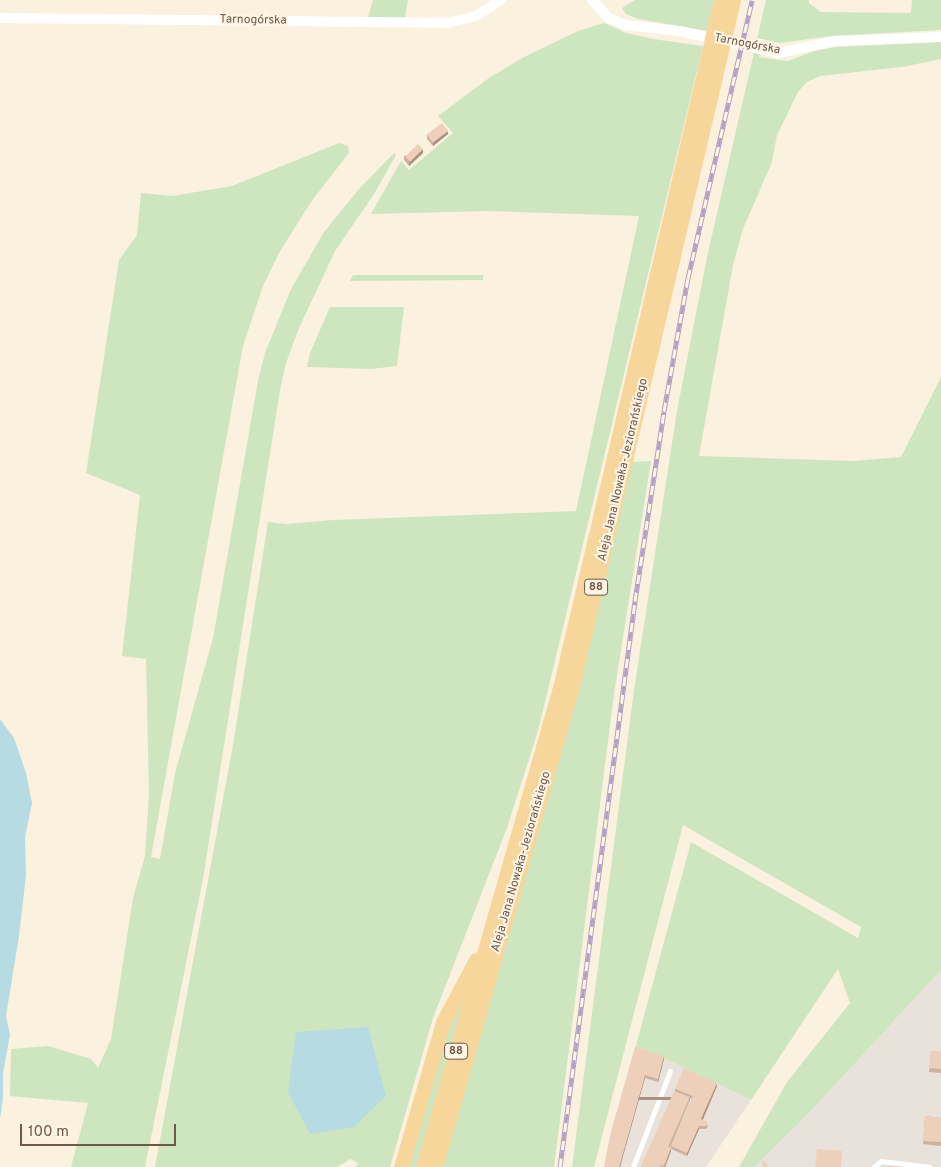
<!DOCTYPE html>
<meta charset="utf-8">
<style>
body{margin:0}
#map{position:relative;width:941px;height:1167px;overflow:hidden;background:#faf1df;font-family:Overpass,sans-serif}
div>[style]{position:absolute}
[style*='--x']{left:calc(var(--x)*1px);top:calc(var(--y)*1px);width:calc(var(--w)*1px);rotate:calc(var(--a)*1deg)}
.industrial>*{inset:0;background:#e9e2db}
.green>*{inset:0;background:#cee6c0}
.water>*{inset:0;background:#b6dbe2}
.lane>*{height:5px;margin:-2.5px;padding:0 2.5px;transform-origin:2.5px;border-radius:2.5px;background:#fff}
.street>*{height:10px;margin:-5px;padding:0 5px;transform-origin:5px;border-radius:5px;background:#fff}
.primary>*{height:15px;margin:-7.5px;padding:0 7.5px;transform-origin:7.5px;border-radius:7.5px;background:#f6d69b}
.rail>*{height:5px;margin-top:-2.5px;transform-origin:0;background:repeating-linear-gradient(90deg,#fef5e5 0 9px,#b3a0c2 0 18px);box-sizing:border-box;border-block:1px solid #b3a0c2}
.wall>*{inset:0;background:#cdb29f}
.shaded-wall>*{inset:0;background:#a79182;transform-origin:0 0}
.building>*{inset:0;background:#eecfb9;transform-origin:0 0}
span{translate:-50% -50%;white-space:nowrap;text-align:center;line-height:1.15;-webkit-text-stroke:4px #fef5e5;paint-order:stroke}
.shield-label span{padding:1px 4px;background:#fef5e5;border:1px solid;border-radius:4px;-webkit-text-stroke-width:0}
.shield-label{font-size:11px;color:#6f5749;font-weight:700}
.street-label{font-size:12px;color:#6f5749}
.scale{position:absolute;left:20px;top:1124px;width:156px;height:22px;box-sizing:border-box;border:2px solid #6f5749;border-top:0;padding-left:6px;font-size:15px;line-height:18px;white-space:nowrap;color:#6f5749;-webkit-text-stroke:4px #fef5e5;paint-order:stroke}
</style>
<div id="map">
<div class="industrial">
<i style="clip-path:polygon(941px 970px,941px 1167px,753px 1167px,810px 1112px)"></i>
<i style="clip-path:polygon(635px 1049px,664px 1058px,751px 1100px,706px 1167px,604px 1167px,610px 1135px)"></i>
</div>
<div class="green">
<i style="clip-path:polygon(373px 0,408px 0,405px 18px,368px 17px)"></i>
<i style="clip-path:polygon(635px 0,714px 0,708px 31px,638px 19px,626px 14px,622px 8px)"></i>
<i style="clip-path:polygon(766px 0,809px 0,809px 3px,821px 12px,911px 13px,912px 0,941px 0,941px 30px,832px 36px,779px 43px,762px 39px,759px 57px,788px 61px,814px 51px,836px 47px,941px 42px,941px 59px,902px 67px,820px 76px,807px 82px,798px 92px,777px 135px,772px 162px,743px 229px,733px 265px,699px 456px,853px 461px,901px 457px,941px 377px,941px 970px,810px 1112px,754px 1167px,739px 1167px,787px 1082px,850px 1003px,838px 969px,751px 1100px,664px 1058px,635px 1049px,691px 842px,858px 938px,861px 927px,683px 825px,594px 1167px,572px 1167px,634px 690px,677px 411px,707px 257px)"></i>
<i style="clip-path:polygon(604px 23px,626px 33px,653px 39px,703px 46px,538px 731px,507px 828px,433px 1018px,390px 1167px,354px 1167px,359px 1164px,351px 1159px,337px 1167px,155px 1167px,233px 745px,268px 522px,286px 524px,333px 520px,576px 511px,639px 216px,488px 211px,371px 214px,401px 161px,409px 170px,453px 133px,438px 116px,489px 78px,524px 57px,578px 31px)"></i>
<i style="clip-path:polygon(339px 143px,348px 146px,349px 153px,313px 199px,280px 251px,263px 286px,243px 346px,151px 857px,160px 859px,175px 773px,213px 638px,258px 381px,265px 353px,291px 289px,324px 232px,359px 189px,394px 153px,396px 155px,374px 194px,335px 251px,299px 328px,286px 363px,280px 390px,203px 879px,145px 1167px,71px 1167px,88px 1103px,10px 1096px,11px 1049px,48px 1046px,91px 1059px,98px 1068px,111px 1039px,133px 898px,145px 856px,149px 794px,146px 659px,122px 656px,140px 495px,86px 473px,119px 260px,137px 235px,141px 193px,172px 196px,232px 186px)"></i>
<i style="clip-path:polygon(353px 275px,483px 275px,483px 280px,350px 281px)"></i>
<i style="clip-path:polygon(330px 307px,404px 307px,397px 366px,371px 369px,307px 367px,310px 353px)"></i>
<i style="clip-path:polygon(651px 461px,614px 694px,554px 1167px,441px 1167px,631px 462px)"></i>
<i style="clip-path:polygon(466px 996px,416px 1167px,406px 1167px,454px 1009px)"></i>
</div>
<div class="water">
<i style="clip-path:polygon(0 719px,14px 738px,26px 773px,32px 803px,25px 837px,26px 875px,19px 936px,6px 1016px,10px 1035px,3px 1073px,3px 1098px,0 1119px)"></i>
<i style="clip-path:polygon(368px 1027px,386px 1096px,354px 1127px,310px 1134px,288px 1092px,296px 1032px)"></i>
</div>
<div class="lane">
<i style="--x:633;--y:1167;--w:103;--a:-68.9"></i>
<i style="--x:874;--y:1167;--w:9;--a:-41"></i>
<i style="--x:881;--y:1161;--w:49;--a:7"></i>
</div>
<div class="street">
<i style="--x:592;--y:0;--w:25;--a:47"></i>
<i style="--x:609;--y:18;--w:17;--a:24"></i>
<i style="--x:625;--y:25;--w:54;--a:6.3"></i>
<i style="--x:679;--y:31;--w:101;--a:12.5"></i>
<i style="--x:778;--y:53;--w:58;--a:-11.9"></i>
<i style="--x:835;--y:41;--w:106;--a:-2.2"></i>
<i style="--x:0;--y:18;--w:448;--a:0.6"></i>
<i style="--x:448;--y:23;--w:29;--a:-14"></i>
<i style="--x:476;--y:16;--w:30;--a:-33"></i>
</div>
<div class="primary">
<i style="--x:401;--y:1167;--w:151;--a:-73.8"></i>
<i style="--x:443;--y:1022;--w:70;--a:-62"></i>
<i style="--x:423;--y:1167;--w:502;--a:-74.05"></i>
<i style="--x:561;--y:684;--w:702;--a:-76.83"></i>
<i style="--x:435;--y:1167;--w:500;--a:-74.1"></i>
<i style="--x:572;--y:686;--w:705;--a:-76.79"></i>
</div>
<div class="rail">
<i style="--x:560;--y:1167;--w:571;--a:-82.45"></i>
<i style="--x:635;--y:601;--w:192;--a:-81.3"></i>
<i style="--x:664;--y:411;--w:135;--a:-79.8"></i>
<i style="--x:688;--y:278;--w:285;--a:-77"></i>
</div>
<div class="wall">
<i style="clip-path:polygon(448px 134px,433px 146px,427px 139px,427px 135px)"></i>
<i style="clip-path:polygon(423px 153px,409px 166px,404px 160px,404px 156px)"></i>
<i style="clip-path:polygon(635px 1047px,664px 1059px,658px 1082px,645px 1078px)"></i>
<i style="clip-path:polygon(931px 1051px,941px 1052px,941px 1073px,929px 1072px)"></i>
<i style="clip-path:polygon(evenodd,717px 1086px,703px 1120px,708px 1126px,706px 1129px,699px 1129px,687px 1156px,671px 1149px,671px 1151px,665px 1167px,641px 1167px,675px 1091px,675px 1089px,717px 1086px,690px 1098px,692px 1099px,671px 1146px,671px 1148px,670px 1148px,690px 1100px,690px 1098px)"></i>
<i style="clip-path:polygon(925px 1116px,941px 1118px,941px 1146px,923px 1144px)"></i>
</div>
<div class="shaded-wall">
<i style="clip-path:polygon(448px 131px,448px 134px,433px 146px,433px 143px)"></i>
<i style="clip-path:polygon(423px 149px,423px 153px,409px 166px,409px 162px)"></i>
<i style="clip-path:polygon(664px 1056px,664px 1059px,658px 1082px,658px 1079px)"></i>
<i style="clip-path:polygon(645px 1075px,645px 1078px,620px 1167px,619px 1167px)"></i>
<i style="clip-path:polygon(717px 1083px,717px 1086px,701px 1123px,701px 1119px)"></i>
<i style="left:690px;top:1097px;width:3px;height:55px;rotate:90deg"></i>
<i style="clip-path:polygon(699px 1126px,699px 1129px,687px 1156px,687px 1153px)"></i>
<i style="clip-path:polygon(671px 1148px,671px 1151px,665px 1167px,664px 1167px)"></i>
</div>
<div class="building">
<i style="left:442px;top:123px;width:10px;height:19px;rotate:53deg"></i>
<i style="left:418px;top:144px;width:7px;height:18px;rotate:45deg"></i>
<i style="clip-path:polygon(635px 1047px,664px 1056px,658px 1079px,645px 1075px,619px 1167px,604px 1167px,611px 1132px)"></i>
<i style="clip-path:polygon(931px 1051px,941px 1052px,941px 1069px,929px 1068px)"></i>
<i style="clip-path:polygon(684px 1068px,717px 1083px,701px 1119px,708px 1122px,706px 1126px,699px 1126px,687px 1153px,671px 1146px,693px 1096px,675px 1089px)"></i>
<i style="clip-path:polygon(674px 1091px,690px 1097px,668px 1147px,671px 1148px,664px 1166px,661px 1165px,660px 1167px,641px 1167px)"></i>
<i style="clip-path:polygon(925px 1116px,941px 1118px,941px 1142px,923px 1141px)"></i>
<i style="clip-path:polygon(817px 1149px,842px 1151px,841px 1167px,815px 1167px)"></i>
<i style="clip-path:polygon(764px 1160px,768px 1166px,767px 1167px,764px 1167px,761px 1162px)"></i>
<i style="clip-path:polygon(886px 1166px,910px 1167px,886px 1167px)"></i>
</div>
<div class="shield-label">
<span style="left:596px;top:587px">88</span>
<span style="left:456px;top:1051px">88</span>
</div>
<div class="street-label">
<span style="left:253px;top:21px;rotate:1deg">Tarnogórska</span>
<span style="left:747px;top:45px;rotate:11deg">Tarnogórska</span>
<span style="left:624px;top:470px;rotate:-77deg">Aleja Jana Nowaka-Jeziorańskiego</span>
<span style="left:522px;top:862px;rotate:-74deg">Aleja Jana Nowaka-Jeziorańskiego</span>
</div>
<div class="scale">100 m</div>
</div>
